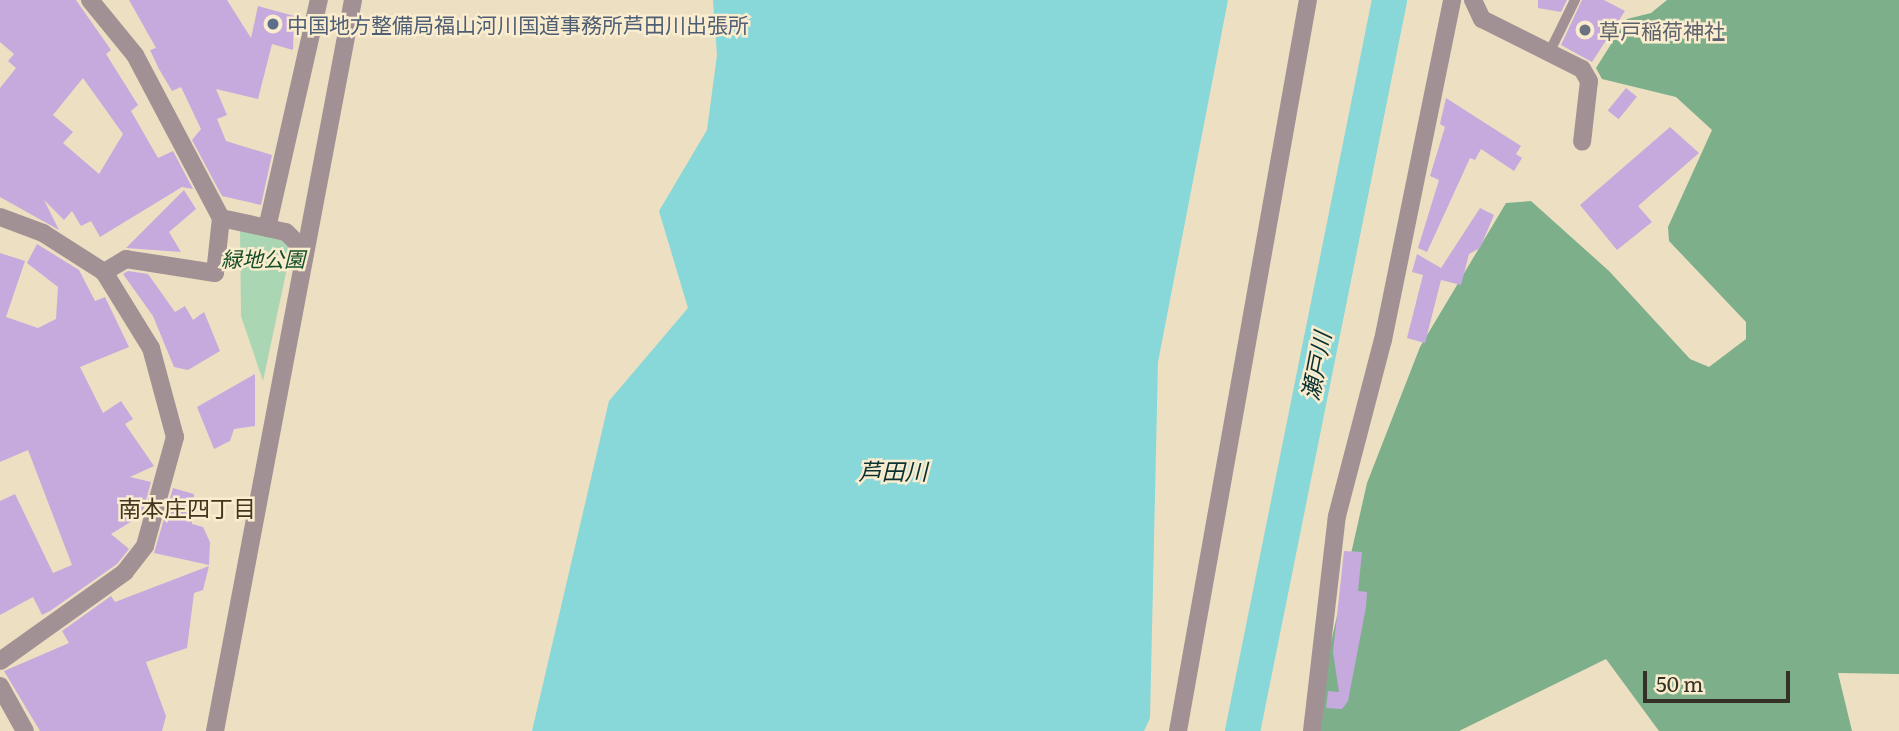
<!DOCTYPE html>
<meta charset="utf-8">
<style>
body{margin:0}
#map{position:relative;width:1899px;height:731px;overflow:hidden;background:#eddfc2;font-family:Literata,"Noto Sans JP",serif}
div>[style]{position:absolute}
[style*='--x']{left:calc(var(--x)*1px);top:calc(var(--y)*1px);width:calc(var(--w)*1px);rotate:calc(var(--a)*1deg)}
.green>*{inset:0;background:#aad6b4}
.forest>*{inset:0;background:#7db08a}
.water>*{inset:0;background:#88d7d9}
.river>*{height:35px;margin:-17.5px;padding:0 17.5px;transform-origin:17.5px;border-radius:17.5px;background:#88d7d9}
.building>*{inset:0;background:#c6aadd;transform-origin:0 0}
.service>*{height:10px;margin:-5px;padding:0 5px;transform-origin:5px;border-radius:5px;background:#a19194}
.minor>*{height:18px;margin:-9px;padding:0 9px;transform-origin:9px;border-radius:9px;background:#a19194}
.tertiary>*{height:18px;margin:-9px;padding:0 9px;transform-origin:9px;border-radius:9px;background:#a19194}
.dots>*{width:19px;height:19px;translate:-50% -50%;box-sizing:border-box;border:4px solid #faecce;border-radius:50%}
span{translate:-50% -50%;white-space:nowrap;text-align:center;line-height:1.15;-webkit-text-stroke:5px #faecce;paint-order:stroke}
.service-label{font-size:21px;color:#4e5e75}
.left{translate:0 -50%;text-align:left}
.worship-label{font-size:21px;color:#5b616d}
.park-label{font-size:21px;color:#154f2a;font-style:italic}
.water-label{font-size:23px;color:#0a3233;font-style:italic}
.neighbourhood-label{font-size:23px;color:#41361e}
.scale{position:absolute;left:1643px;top:671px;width:147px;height:32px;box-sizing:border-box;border:4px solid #363126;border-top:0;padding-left:9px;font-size:21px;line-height:24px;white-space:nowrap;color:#363126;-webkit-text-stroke:5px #faecce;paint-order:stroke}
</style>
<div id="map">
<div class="green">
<i style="clip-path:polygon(240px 225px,293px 240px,263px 381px,241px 316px)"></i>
</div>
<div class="forest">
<i style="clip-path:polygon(1667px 0,1899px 0,1899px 674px,1838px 673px,1852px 731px,1659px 731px,1606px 659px,1459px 731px,1311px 731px,1367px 483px,1420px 347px,1506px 203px,1531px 201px,1609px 271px,1690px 359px,1709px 367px,1746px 339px,1746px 322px,1669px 241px,1668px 227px,1712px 130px,1676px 97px,1602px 79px,1596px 68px,1627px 19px,1651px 13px)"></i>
</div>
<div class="water">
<i style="clip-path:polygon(713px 0,1228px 0,1158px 362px,1150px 718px,1144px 731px,532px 731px,609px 401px,688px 308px,659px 211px,707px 130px,717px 55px)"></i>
</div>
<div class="river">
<i style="--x:1242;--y:731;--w:746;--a:-78.63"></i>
</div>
<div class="building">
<i style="clip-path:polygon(evenodd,0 0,76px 0,111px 50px,106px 54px,138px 105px,131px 111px,158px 158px,173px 151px,193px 189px,182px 187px,100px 237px,91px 221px,81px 226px,72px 211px,64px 220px,44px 200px,59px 230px,0 197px,0 88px,16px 68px,8px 61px,14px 54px,0 42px,0 0,83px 78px,123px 134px,99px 174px,63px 143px,73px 132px,53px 115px,83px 78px)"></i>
<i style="clip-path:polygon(129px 0,227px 0,251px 38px,258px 6px,294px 16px,293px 50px,272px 44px,258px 99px,216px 89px,227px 115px,217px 119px,226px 141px,272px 155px,261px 205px,222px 196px,192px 140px,201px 129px,181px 87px,172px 91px,159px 69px,150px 50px,156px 48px)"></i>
<i style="clip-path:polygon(1538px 0,1567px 0,1561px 12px,1538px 8px)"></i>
<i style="clip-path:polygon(1582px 0,1604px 0,1625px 11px,1592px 62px,1561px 45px)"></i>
<i style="left:1626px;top:88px;width:14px;height:29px;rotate:39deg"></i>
<i style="clip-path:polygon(1446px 98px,1521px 146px,1516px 154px,1522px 158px,1514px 171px,1481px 149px,1475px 160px,1470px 158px,1427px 252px,1418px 248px,1439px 180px,1430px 176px,1445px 127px,1440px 124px)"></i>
<i style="clip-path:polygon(1670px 127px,1699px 153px,1638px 206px,1652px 222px,1617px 250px,1580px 205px)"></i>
<i style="clip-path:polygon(184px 190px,196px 209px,169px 232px,181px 252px,126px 248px)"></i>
<i style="clip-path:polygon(1480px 208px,1494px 215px,1480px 248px,1469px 254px,1461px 285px,1441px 280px,1425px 343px,1407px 338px,1423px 275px,1412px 272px,1417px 254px,1441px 268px)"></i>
<i style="clip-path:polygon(37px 244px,79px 270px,95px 301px,105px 297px,129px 347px,80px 367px,103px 413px,121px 401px,133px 419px,125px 424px,154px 466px,130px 477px,151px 482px,142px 515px,111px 534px,129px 549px,117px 564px,50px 611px,42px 615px,33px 597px,0 615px,0 501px,15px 494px,53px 573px,72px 565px,28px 450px,0 462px,0 253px,25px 261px,6px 317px,38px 328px,56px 319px,58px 287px,27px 263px)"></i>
<i style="clip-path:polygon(128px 271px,148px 274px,175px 312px,185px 306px,193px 320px,204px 312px,220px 351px,188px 370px,174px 367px,153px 316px,123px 274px)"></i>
<i style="clip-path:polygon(255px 374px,255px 426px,234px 429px,230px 441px,214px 449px,197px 407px)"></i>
<i style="clip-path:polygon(173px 488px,194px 494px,192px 524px,203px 527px,210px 542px,209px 565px,154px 553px)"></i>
<i style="clip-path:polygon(1344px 551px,1362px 552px,1358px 591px,1367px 592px,1366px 607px,1348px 701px,1342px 709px,1326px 708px,1328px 691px,1339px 692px,1333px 652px)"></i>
<i style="clip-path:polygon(209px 566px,203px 590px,194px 593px,187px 648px,146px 662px,166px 716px,162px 731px,40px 731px,4px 671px,69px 643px,62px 631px,111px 596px,115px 602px)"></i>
</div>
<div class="service">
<i style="--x:1550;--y:51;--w:57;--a:-63.9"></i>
</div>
<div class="minor">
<i style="--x:90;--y:0;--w:71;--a:50.7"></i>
<i style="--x:135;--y:55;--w:184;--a:62.2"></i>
<i style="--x:221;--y:218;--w:55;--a:96.2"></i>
<i style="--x:215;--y:273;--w:90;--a:-171.1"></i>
<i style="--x:126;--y:259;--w:26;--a:149"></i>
<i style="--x:1473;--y:0;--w:21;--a:65"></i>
<i style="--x:1482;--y:19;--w:112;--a:26.6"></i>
<i style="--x:1582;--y:69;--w:14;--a:60"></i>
<i style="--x:1589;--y:81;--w:61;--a:96.5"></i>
<i style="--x:0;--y:217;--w:46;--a:20.4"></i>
<i style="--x:43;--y:233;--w:72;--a:32.6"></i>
<i style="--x:104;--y:272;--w:89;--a:58.3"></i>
<i style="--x:151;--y:348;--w:92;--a:74.9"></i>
<i style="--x:175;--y:437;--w:113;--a:105.4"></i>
<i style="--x:145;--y:546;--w:33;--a:128"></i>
<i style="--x:125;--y:572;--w:153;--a:144.5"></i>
<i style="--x:221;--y:218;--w:66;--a:12.2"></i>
<i style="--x:286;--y:232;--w:25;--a:45"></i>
<i style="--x:267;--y:228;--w:234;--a:-77.2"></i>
<i style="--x:0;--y:686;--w:51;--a:60.9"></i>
<i style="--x:1312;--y:731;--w:216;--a:-83.4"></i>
<i style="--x:1337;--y:516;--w:182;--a:-75.4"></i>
<i style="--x:1383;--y:340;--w:347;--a:-78.5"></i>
</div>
<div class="tertiary">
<i style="--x:215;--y:731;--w:744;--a:-79.31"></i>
<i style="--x:1178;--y:731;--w:742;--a:-79.92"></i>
</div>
<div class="dots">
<i style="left:273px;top:24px;background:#5c6f8a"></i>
<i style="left:1585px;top:30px;background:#6b7280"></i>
</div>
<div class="service-label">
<span class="left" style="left:287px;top:24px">中国地方整備局福山河川国道事務所芦田川出張所</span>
</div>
<div class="worship-label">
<span class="left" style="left:1599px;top:30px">草戸稲荷神社</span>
</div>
<div class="park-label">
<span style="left:263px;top:258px">緑地公園</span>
</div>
<div class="water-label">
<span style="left:1315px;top:366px;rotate:-79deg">瀬戸川</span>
<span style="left:893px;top:470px">芦田川</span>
</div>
<div class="neighbourhood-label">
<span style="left:187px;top:507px">南本庄四丁目</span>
</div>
<div class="scale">50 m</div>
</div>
